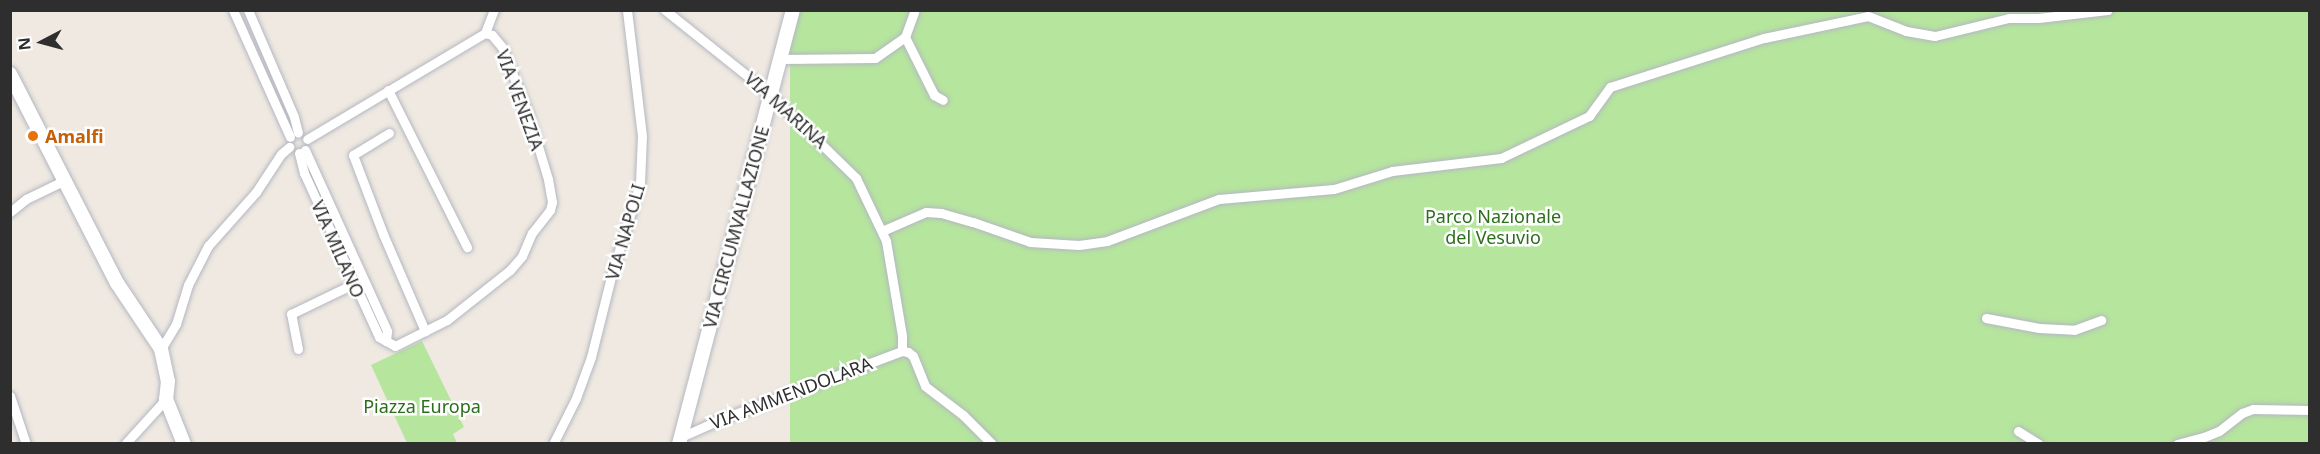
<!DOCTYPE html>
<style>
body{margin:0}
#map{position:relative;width:2320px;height:454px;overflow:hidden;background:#efe9e1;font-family:"Noto Sans",sans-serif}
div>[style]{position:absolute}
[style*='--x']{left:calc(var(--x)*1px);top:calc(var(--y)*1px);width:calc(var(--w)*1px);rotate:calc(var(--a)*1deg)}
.green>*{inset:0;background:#b6e59e;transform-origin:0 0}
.roads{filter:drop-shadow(0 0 2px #b4b7c1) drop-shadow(0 0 2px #b4b7c1)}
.street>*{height:9px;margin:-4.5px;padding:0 4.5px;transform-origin:4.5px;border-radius:4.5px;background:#fff}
.secondary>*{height:14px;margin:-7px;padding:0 7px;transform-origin:7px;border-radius:7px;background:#fff}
.dots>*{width:16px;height:16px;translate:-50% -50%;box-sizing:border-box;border:3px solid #fff;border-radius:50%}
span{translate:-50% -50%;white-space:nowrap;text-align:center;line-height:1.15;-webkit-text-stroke:5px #fff;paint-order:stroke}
.street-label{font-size:18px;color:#2e2e2e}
.food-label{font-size:18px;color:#c56008;font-weight:700}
.left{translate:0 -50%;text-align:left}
.park-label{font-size:18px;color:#2c6e1b}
.frame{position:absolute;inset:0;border:12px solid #2e2e2e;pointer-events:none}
.north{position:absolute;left:12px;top:12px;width:60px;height:60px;-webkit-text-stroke:4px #fff;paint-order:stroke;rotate:264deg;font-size:16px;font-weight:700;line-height:24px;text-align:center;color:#2e2e2e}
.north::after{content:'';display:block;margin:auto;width:21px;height:27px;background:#2e2e2e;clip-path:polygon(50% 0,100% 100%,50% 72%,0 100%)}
</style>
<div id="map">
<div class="green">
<i style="left:790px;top:11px;width:1519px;height:448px"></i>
<i style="clip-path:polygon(422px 341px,464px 427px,453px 434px,457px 443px,407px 443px,371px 365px)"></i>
</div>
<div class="roads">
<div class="street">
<i style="--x:233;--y:10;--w:139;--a:65.8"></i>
<i style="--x:248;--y:10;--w:116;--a:66.7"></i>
<i style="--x:294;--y:117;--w:16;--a:76"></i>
<i style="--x:665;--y:10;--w:136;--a:38.7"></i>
<i style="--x:771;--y:95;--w:119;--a:44.3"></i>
<i style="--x:856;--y:178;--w:70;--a:64.5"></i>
<i style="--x:886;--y:241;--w:96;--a:80.4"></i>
<i style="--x:902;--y:336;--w:15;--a:90"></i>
<i style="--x:485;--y:33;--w:25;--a:-69"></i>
<i style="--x:905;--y:37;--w:65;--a:63.4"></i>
<i style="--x:934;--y:95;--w:10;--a:29"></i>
<i style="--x:781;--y:59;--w:94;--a:-0.6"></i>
<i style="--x:875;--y:58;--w:37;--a:-35"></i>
<i style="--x:905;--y:37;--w:27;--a:-70"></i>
<i style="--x:388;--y:90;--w:176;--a:63.3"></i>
<i style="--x:389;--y:133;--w:42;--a:148.6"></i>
<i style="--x:353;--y:155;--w:85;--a:69.2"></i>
<i style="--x:383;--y:234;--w:106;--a:66.6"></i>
<i style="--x:305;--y:150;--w:199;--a:65.6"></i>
<i style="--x:387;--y:331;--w:10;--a:96"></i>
<i style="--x:299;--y:153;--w:21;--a:76"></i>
<i style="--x:304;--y:173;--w:180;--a:65.4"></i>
<i style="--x:379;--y:337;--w:18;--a:29"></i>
<i style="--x:395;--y:346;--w:58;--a:-26.6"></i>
<i style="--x:447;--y:320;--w:80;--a:-38.4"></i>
<i style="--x:510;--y:270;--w:18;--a:-49"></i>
<i style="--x:522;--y:256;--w:25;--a:-67"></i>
<i style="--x:532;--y:233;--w:29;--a:-52"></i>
<i style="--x:550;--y:210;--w:8;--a:-76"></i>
<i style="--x:552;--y:202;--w:23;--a:-100"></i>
<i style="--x:548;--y:179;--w:69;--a:-106.9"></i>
<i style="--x:528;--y:113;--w:71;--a:-111.5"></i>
<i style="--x:502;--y:47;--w:16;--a:-130"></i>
<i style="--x:492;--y:35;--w:7;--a:-164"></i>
<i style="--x:485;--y:33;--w:207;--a:149.2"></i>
<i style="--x:10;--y:212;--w:21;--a:-39"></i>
<i style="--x:26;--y:199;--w:41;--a:-25.9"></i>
<i style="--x:882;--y:231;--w:48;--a:-23.4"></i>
<i style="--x:926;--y:212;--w:15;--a:4"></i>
<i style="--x:941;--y:213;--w:33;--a:16"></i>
<i style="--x:973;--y:222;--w:60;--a:19.3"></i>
<i style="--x:1030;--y:242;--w:49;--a:3.5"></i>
<i style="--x:1079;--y:245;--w:28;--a:-8"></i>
<i style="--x:1107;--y:241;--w:120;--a:-20.6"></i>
<i style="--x:1219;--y:199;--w:115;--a:-5"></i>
<i style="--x:1334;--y:189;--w:61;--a:-17.2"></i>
<i style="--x:1392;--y:171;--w:110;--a:-6.8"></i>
<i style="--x:1501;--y:158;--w:98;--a:-25.5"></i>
<i style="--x:1589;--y:116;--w:36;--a:-54"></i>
<i style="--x:1610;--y:87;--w:162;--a:-17.7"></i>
<i style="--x:1764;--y:38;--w:106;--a:-11.9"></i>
<i style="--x:1868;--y:16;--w:41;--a:21.5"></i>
<i style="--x:1906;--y:31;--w:29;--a:10"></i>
<i style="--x:1935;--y:36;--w:76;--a:-13.7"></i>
<i style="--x:2009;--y:18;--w:29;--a:0"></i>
<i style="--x:2038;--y:18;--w:70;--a:-6.5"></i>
<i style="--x:1986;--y:318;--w:54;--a:10.7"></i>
<i style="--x:2039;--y:328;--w:35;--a:3"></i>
<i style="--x:2074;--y:330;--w:29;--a:-20"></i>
<i style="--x:161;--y:349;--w:29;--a:-59"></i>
<i style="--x:176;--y:324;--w:41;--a:-72.9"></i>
<i style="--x:188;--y:285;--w:44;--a:-62.9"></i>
<i style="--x:208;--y:246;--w:72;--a:-48.4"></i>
<i style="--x:256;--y:192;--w:45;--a:-56.7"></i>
<i style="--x:281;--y:154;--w:11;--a:-41"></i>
<i style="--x:298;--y:349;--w:36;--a:-101"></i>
<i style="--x:291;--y:314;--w:69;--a:-25.8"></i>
<i style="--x:10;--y:396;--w:51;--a:71.6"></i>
<i style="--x:2018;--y:431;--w:25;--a:32"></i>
<i style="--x:681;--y:437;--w:42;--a:-24.1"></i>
<i style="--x:719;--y:420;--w:196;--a:-20.7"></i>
<i style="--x:902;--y:351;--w:6;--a:9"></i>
<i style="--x:908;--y:352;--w:6;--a:39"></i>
<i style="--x:913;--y:356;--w:32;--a:68"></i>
<i style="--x:925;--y:386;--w:48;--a:37.3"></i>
<i style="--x:963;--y:415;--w:41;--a:45"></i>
<i style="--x:125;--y:444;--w:61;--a:-47.7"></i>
<i style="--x:553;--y:444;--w:51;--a:-63.4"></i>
<i style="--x:576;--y:398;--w:44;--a:-69.9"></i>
<i style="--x:591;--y:357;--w:87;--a:-76"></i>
<i style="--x:612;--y:273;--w:94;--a:-72.7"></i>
<i style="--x:640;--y:183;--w:47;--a:-87.6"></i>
<i style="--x:642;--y:136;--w:127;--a:-96.8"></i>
<i style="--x:2177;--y:444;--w:28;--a:-15"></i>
<i style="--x:2204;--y:437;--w:16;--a:-22"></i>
<i style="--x:2219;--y:431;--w:29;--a:-38"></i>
<i style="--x:2242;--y:413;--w:12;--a:-20"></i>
<i style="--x:2253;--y:409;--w:57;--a:1"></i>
</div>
<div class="secondary">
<i style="--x:10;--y:74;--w:235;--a:62.9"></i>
<i style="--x:117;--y:283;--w:79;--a:56.3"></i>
<i style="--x:161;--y:349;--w:33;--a:78"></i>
<i style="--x:168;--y:381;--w:18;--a:96"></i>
<i style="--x:166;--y:399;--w:48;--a:68.2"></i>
<i style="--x:679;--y:444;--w:449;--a:-75.3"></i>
</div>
</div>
<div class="dots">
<i style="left:33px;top:136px;background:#e8710a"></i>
</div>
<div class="street-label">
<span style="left:520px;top:100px;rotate:70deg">VIA VENEZIA</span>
<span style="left:786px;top:110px;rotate:42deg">VIA MARINA</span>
<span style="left:736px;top:227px;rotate:-75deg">VIA CIRCUMVALLAZIONE</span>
<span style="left:625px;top:232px;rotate:-74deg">VIA NAPOLI</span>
<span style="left:338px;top:249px;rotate:66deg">VIA MILANO</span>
<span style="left:791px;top:393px;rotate:-21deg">VIA AMMENDOLARA</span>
</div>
<div class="food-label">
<span class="left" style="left:45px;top:136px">Amalfi</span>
</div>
<div class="park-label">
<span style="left:1493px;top:227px">Parco Nazionale<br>del Vesuvio</span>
<span style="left:422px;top:406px">Piazza Europa</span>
</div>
<div class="frame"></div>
<div class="north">N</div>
</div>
